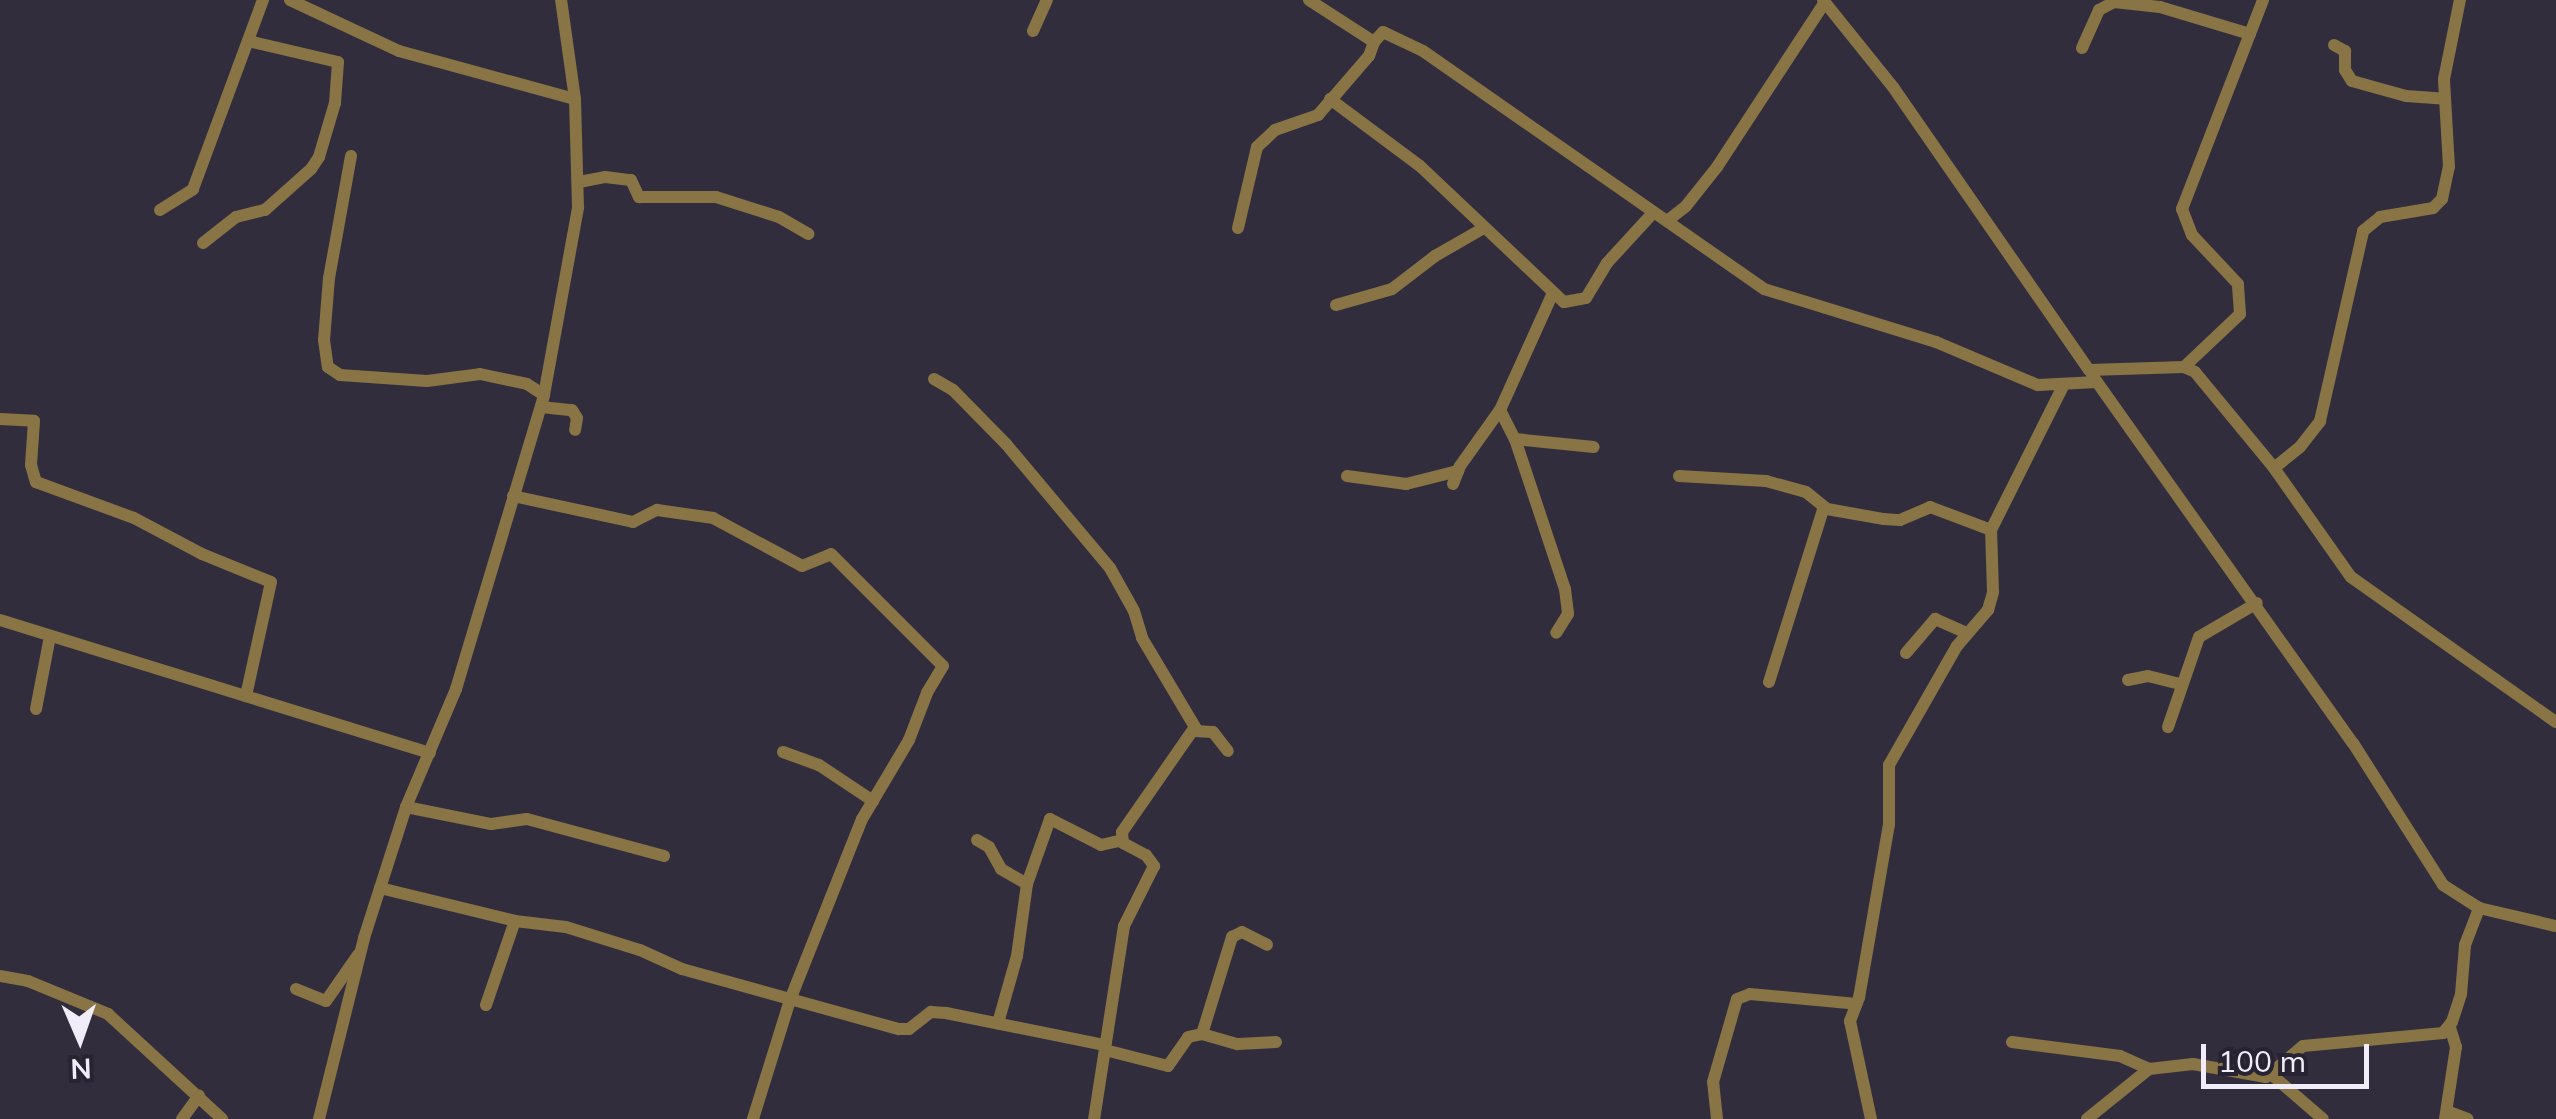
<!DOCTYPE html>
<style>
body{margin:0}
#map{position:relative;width:2556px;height:1119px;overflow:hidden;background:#312d3d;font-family:Mulish,sans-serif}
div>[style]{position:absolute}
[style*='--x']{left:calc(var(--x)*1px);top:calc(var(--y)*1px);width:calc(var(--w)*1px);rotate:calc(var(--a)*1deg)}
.minor>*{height:12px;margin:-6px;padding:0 6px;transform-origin:6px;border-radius:6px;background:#887444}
span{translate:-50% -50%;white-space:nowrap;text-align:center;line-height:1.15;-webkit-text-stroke:8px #272332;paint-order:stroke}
.north{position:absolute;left:30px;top:989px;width:100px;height:100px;-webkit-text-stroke:8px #272332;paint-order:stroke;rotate:178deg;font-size:28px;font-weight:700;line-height:40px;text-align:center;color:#f0edf8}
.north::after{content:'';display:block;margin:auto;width:35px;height:45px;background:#f0edf8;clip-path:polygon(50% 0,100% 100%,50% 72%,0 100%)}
.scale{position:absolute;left:2201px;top:1044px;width:168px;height:45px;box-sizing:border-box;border:5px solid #f0edf8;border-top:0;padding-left:12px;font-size:30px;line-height:35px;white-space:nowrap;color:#f0edf8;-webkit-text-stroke:8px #272332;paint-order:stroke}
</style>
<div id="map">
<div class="minor">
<i style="--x:290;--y:0;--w:120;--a:25.1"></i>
<i style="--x:399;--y:51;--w:182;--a:15.3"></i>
<i style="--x:1309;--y:0;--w:77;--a:32.9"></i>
<i style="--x:1374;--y:42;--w:13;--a:-48"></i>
<i style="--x:1383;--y:32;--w:44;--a:25.4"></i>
<i style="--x:1423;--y:51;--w:416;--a:34.9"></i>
<i style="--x:1764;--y:289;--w:180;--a:17.1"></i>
<i style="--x:1936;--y:342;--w:111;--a:22.9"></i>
<i style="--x:2038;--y:385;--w:59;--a:-2.9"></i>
<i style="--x:1823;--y:0;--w:112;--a:51.2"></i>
<i style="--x:1893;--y:87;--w:344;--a:55.3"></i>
<i style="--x:2089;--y:370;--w:95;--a:-1.8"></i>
<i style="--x:2184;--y:367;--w:12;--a:24"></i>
<i style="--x:2195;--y:372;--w:124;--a:50.5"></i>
<i style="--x:2274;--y:468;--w:133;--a:54.8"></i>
<i style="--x:2351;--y:577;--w:251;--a:35.3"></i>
<i style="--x:1033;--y:31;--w:34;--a:-66"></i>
<i style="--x:2334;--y:45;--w:13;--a:29"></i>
<i style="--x:2345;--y:51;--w:19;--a:90"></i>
<i style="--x:2345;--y:70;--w:13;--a:58"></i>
<i style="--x:2352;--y:81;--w:56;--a:15.5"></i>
<i style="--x:2406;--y:96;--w:39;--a:4"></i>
<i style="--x:2082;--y:48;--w:42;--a:-65.9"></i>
<i style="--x:2099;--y:10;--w:17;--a:-28"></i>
<i style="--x:2114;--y:2;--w:46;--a:6.2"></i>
<i style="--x:2160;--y:7;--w:94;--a:16.7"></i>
<i style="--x:1330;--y:99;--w:112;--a:36.7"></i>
<i style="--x:1420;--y:166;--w:198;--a:43.4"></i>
<i style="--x:1564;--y:302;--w:22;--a:-10"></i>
<i style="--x:1586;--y:298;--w:41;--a:-59"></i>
<i style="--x:1607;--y:263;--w:67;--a:-47.4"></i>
<i style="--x:351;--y:156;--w:124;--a:100.2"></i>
<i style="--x:329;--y:278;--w:62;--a:94.6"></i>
<i style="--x:324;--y:340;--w:27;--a:82"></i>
<i style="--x:328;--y:367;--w:14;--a:34"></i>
<i style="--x:340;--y:375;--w:87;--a:3.9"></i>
<i style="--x:427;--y:381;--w:53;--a:-7.5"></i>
<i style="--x:480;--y:374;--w:48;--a:12"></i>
<i style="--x:527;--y:384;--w:20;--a:33"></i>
<i style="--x:579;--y:182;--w:26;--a:-11"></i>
<i style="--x:605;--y:177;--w:26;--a:7"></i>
<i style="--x:631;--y:180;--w:19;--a:65"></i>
<i style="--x:639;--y:197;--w:77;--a:0"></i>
<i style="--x:716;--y:197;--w:66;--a:17.6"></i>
<i style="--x:779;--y:217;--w:34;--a:30"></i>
<i style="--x:160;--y:210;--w:39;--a:-32"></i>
<i style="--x:193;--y:189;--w:202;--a:-69.7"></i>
<i style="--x:1667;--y:221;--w:24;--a:-38"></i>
<i style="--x:1686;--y:206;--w:50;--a:-51.5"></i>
<i style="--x:1717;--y:167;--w:197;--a:-56.8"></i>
<i style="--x:1238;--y:228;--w:83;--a:-76.8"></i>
<i style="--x:1257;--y:147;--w:25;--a:-43"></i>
<i style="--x:1275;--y:130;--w:46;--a:-19.2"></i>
<i style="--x:1318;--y:115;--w:78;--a:-49.2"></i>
<i style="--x:1369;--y:56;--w:15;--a:-70"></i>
<i style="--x:203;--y:243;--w:42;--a:-38.2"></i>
<i style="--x:236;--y:217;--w:30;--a:-14"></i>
<i style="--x:265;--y:210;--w:62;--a:-41.7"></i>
<i style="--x:311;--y:169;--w:14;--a:-56"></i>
<i style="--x:319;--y:157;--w:56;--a:-73.5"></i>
<i style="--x:335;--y:103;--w:41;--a:-85.8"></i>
<i style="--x:338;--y:62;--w:92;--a:-166.9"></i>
<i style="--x:1552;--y:295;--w:126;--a:114.3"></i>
<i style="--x:1500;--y:410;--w:33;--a:63"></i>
<i style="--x:1515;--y:439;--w:158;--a:71.6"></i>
<i style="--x:1565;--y:589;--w:25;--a:83"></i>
<i style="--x:1568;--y:614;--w:22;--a:122"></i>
<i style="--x:1336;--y:305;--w:58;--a:-15.9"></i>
<i style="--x:1392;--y:289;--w:54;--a:-37.5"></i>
<i style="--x:1435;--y:256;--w:54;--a:-29.9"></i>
<i style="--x:2184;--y:367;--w:77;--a:-43.4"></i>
<i style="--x:2240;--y:314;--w:30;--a:-94"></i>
<i style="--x:2238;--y:284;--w:67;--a:-133.2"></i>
<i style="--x:2192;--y:235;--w:28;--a:-111"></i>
<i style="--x:2182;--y:209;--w:224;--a:-68.8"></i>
<i style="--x:2092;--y:375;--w:451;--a:54.7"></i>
<i style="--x:2353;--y:743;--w:168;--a:57.6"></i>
<i style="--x:2443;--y:885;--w:43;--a:32.6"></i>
<i style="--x:2479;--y:908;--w:79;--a:13.2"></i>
<i style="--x:934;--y:379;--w:22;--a:30"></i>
<i style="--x:953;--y:390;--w:76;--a:45.5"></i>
<i style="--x:1006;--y:444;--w:162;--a:50"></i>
<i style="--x:1110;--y:568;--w:49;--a:60.8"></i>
<i style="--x:1134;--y:611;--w:28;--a:73"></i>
<i style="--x:1142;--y:638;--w:104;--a:59.2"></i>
<i style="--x:1195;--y:727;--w:128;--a:124.8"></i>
<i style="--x:1122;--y:832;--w:11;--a:85"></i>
<i style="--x:1123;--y:843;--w:26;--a:28"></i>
<i style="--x:1146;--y:855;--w:14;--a:54"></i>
<i style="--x:1154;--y:866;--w:67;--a:116.6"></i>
<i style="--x:1124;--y:926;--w:195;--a:98.8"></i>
<i style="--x:541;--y:407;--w:31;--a:6"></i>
<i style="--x:572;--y:410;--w:9;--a:58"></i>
<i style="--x:577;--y:418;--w:12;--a:99"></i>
<i style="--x:0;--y:419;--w:34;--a:3"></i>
<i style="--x:34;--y:421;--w:44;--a:93.9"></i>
<i style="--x:31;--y:465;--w:18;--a:74"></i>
<i style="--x:36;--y:482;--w:104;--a:20.2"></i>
<i style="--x:134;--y:518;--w:77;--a:27.9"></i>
<i style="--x:202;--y:554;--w:74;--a:22.1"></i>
<i style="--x:271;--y:582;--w:117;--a:102.4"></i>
<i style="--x:1515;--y:439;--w:79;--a:5.8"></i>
<i style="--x:2274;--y:468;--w:33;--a:-39"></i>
<i style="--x:2300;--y:447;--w:33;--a:-52"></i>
<i style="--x:2320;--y:421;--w:195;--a:-77.2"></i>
<i style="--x:2363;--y:231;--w:22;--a:-39"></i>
<i style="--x:2380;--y:217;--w:54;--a:-9.6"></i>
<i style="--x:2433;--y:208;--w:13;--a:-45"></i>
<i style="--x:2442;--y:199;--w:33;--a:-78"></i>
<i style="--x:2449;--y:167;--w:88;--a:-93.3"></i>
<i style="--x:2444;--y:79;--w:81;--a:-78.6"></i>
<i style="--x:1347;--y:476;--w:60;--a:7.7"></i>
<i style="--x:1406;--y:484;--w:54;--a:-14"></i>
<i style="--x:1679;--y:476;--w:87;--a:3.3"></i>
<i style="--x:1766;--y:481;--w:41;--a:15.4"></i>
<i style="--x:1806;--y:492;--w:27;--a:39"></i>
<i style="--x:1827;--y:509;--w:58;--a:10"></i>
<i style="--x:1884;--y:519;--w:16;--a:4"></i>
<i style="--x:1900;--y:520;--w:33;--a:-23"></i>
<i style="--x:1930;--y:507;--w:65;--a:20.7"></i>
<i style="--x:1453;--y:484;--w:19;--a:-69"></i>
<i style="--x:1460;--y:466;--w:69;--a:-54.5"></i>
<i style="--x:513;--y:496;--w:123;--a:12.2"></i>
<i style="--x:633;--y:522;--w:27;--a:-27"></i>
<i style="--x:657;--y:510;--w:57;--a:8.1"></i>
<i style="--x:713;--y:518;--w:101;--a:28.3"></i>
<i style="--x:802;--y:566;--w:31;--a:-22"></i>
<i style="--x:831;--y:554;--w:158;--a:45"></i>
<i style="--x:943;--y:666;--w:31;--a:121"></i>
<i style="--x:927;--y:693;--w:50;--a:111"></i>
<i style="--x:909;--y:740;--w:92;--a:120.7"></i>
<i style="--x:862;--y:819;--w:195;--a:111.7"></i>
<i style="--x:790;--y:1000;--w:125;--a:107.3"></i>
<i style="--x:0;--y:620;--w:450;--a:17.2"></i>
<i style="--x:1906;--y:653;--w:45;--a:-49.5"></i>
<i style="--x:1935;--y:619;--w:34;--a:24"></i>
<i style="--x:2128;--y:680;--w:20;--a:-11"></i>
<i style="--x:2148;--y:676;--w:33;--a:14"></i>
<i style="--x:1769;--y:682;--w:183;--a:-72.6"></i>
<i style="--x:36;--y:709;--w:74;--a:-79.1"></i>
<i style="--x:2168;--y:727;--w:95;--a:-71"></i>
<i style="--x:2199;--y:637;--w:67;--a:-30.4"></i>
<i style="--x:1194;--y:731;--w:19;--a:3"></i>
<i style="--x:1213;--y:732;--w:24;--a:52"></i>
<i style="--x:783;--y:752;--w:38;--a:20"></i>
<i style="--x:819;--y:765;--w:65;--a:33.7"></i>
<i style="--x:406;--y:807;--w:87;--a:11.3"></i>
<i style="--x:491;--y:824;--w:36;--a:-8"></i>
<i style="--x:527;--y:819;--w:142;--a:15.1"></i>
<i style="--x:977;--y:840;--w:14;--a:30"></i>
<i style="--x:989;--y:847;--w:25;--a:61"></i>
<i style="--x:1001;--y:869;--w:30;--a:30"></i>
<i style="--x:1027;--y:884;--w:73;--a:97.9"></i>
<i style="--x:1017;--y:956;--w:70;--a:105.8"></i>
<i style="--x:1027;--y:884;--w:69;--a:-70.5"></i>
<i style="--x:1050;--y:819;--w:57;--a:27"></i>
<i style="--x:1101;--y:845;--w:22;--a:-13"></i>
<i style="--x:380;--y:888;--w:139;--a:13.7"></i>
<i style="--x:515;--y:921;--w:51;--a:6.7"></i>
<i style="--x:566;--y:927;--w:77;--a:17.3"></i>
<i style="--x:640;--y:950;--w:46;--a:24.3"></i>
<i style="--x:682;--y:969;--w:225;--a:15.5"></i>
<i style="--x:899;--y:1029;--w:10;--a:0"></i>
<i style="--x:909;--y:1029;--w:28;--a:-38"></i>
<i style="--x:931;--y:1012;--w:15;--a:4"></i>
<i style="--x:946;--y:1013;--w:162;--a:11.4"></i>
<i style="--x:0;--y:976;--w:28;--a:10"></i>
<i style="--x:28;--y:981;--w:87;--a:22.4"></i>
<i style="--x:108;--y:1014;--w:155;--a:42.6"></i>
<i style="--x:296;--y:989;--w:32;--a:22"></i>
<i style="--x:326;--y:1001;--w:56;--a:-55.2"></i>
<i style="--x:486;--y:1005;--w:89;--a:-71"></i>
<i style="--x:1202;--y:1034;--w:37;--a:16"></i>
<i style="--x:1238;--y:1044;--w:38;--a:-3"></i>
<i style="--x:2012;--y:1042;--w:109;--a:7.4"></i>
<i style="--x:2120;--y:1056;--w:32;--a:24"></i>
<i style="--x:1105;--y:1050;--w:65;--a:14.3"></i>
<i style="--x:1168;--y:1066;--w:35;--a:-55"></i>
<i style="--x:1188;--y:1037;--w:14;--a:-12"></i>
<i style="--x:1202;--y:1034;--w:102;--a:-72.8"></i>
<i style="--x:1232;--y:937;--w:11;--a:-27"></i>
<i style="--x:1242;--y:932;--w:28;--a:27"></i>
<i style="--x:2272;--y:1075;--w:67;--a:40.8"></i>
<i style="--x:2447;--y:1111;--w:22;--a:21"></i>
<i style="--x:182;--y:1119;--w:29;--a:-54"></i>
<i style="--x:319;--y:1119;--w:187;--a:-76"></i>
<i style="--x:364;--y:938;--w:138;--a:-72.2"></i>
<i style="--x:406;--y:807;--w:128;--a:-67"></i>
<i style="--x:456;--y:689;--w:307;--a:-73.3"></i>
<i style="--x:544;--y:395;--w:191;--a:-79.7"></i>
<i style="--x:578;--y:207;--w:108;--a:-91.6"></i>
<i style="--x:575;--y:99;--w:100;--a:-98"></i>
<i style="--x:1717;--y:1119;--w:37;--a:-96"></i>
<i style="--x:1713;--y:1082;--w:86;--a:-73.9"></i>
<i style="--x:1737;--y:999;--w:14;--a:-21"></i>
<i style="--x:1750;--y:994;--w:107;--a:5.3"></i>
<i style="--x:1871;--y:1119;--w:100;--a:-102.1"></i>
<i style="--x:1850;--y:1021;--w:25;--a:-69"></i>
<i style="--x:1859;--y:998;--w:176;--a:-80.2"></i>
<i style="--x:1889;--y:825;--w:60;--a:-90"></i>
<i style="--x:1889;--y:765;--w:137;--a:-60.3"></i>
<i style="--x:1957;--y:646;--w:48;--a:-49.3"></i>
<i style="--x:1988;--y:610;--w:19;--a:-74"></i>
<i style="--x:1993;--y:592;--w:62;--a:-91.8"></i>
<i style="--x:1991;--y:530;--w:161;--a:-63.4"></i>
<i style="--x:2087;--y:1119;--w:80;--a:-38.9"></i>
<i style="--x:2149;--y:1069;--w:44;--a:-6.5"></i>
<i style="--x:2193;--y:1064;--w:74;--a:10.1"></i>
<i style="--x:2266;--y:1077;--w:48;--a:-40"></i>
<i style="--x:2303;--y:1046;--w:141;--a:-5.3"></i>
<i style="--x:2443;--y:1033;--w:14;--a:-51"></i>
<i style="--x:2452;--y:1022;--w:29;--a:-72"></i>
<i style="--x:2461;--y:994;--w:49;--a:-85.3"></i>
<i style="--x:2465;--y:945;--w:40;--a:-69"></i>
<i style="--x:2445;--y:1119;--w:73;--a:-81.3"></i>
<i style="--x:2456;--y:1047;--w:21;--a:-107"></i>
</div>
<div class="north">N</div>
<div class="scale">100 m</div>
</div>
